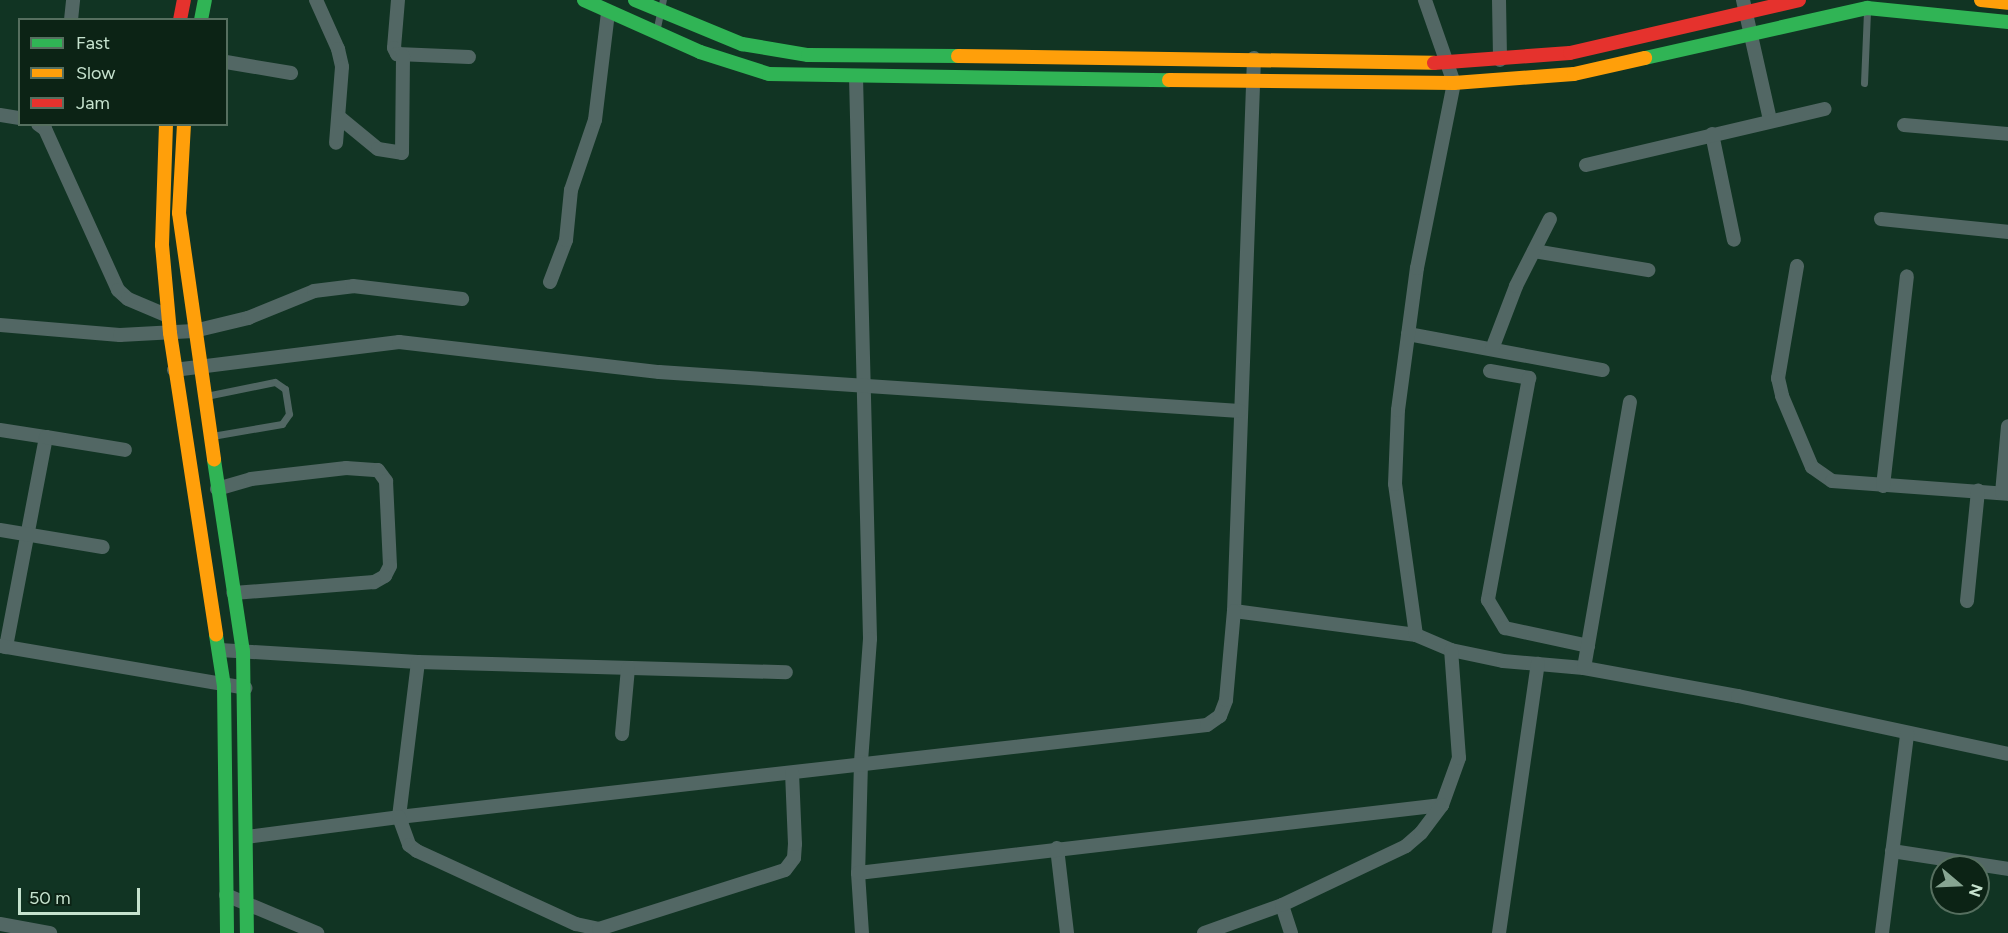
<!DOCTYPE html>
<style>
body{margin:0}
#map{position:relative;width:2008px;height:933px;overflow:hidden;background:#113423;font-family:Figtree,sans-serif}
div>[style]{position:absolute}
[style*='--x']{left:calc(var(--x)*1px);top:calc(var(--y)*1px);width:calc(var(--w)*1px);rotate:calc(var(--a)*1deg)}
.lane>*{height:7px;margin:-3.5px;padding:0 3.5px;transform-origin:3.5px;border-radius:3.5px;background:#526764}
.street>*{height:14px;margin:-7px;padding:0 7px;transform-origin:7px;border-radius:7px;background:#526764}
.fast>*{height:14px;margin:-7px;padding:0 7px;transform-origin:7px;border-radius:7px;background:#30b455}
.slow>*{height:14px;margin:-7px;padding:0 7px;transform-origin:7px;border-radius:7px;background:#ff9f0a}
.jam>*{height:14px;margin:-7px;padding:0 7px;transform-origin:7px;border-radius:7px;background:#e5322d}
span{translate:-50% -50%;white-space:nowrap;text-align:center;line-height:1.15;-webkit-text-stroke:4.5px #0c2315;paint-order:stroke}
.legend{position:absolute;left:18px;top:18px;width:210px;height:108px;box-sizing:border-box;background:#0c2315;border:2px solid #566f5f;margin:0;padding:8px 10px;list-style:none;font-size:18px;color:#c6e2ce}
.legend li{display:flex;align-items:center;gap:12px;height:30px}
.legend b{width:30px;border:2px solid #566f5f}
.north{position:absolute;left:1930px;top:855px;width:60px;height:60px;box-sizing:border-box;background:#0c2315;border:2px solid #566f5f;border-radius:50%;rotate:109deg;font-size:16px;font-weight:700;line-height:24px;text-align:center;color:#c6e2ce}
.north::after{content:'';display:block;margin:auto;width:21px;height:27px;background:#87a592;clip-path:polygon(50% 0,100% 100%,50% 72%,0 100%)}
.scale{position:absolute;left:18px;top:888px;width:122px;height:27px;box-sizing:border-box;border:3px solid #c6e2ce;border-top:0;padding-left:8px;font-size:18px;line-height:21px;white-space:nowrap;color:#c6e2ce;-webkit-text-stroke:4px #0c2315;paint-order:stroke}
</style>
<div id="map">
<div class="lane">
<i style="--x:656;--y:32;--w:33;--a:-78"></i>
<i style="--x:1864;--y:83;--w:72;--a:-87.6"></i>
<i style="--x:206;--y:396;--w:70;--a:-11.5"></i>
<i style="--x:275;--y:382;--w:12;--a:35"></i>
<i style="--x:285;--y:389;--w:25;--a:81"></i>
<i style="--x:289;--y:414;--w:12;--a:125"></i>
<i style="--x:282;--y:424;--w:71;--a:170.3"></i>
</div>
<div class="street">
<i style="--x:316;--y:0;--w:54;--a:65.8"></i>
<i style="--x:338;--y:49;--w:18;--a:77"></i>
<i style="--x:342;--y:67;--w:76;--a:94.5"></i>
<i style="--x:398;--y:0;--w:48;--a:94.8"></i>
<i style="--x:394;--y:48;--w:7;--a:63"></i>
<i style="--x:397;--y:54;--w:72;--a:2.4"></i>
<i style="--x:1499;--y:0;--w:60;--a:89"></i>
<i style="--x:1743;--y:0;--w:123;--a:77.3"></i>
<i style="--x:71;--y:20;--w:20;--a:-84"></i>
<i style="--x:1254;--y:58;--w:553;--a:92.07"></i>
<i style="--x:1234;--y:611;--w:184;--a:7.5"></i>
<i style="--x:1416;--y:635;--w:38;--a:23"></i>
<i style="--x:1451;--y:650;--w:53;--a:11.9"></i>
<i style="--x:1503;--y:661;--w:81;--a:4.9"></i>
<i style="--x:1584;--y:668;--w:157;--a:10.3"></i>
<i style="--x:1738;--y:696;--w:276;--a:12.1"></i>
<i style="--x:226;--y:62;--w:66;--a:9.6"></i>
<i style="--x:856;--y:77;--w:562;--a:88.57"></i>
<i style="--x:870;--y:639;--w:123;--a:94.2"></i>
<i style="--x:861;--y:762;--w:111;--a:91.5"></i>
<i style="--x:858;--y:873;--w:60;--a:86.2"></i>
<i style="--x:0;--y:115;--w:20;--a:9"></i>
<i style="--x:339;--y:117;--w:50;--a:39.4"></i>
<i style="--x:378;--y:149;--w:24;--a:9"></i>
<i style="--x:402;--y:153;--w:97;--a:-89.4"></i>
<i style="--x:38;--y:124;--w:9;--a:36"></i>
<i style="--x:45;--y:129;--w:177;--a:65.6"></i>
<i style="--x:118;--y:290;--w:13;--a:42"></i>
<i style="--x:128;--y:299;--w:43;--a:23"></i>
<i style="--x:1904;--y:125;--w:104;--a:4.9"></i>
<i style="--x:1712;--y:134;--w:108;--a:78.3"></i>
<i style="--x:1586;--y:165;--w:245;--a:-13.2"></i>
<i style="--x:1881;--y:219;--w:128;--a:5.8"></i>
<i style="--x:1534;--y:251;--w:116;--a:9.5"></i>
<i style="--x:1797;--y:266;--w:114;--a:99.6"></i>
<i style="--x:1778;--y:378;--w:18;--a:77"></i>
<i style="--x:1782;--y:396;--w:77;--a:67.1"></i>
<i style="--x:1812;--y:467;--w:24;--a:35"></i>
<i style="--x:1832;--y:481;--w:176;--a:4.2"></i>
<i style="--x:550;--y:282;--w:45;--a:-69.1"></i>
<i style="--x:566;--y:240;--w:50;--a:-84.3"></i>
<i style="--x:571;--y:190;--w:74;--a:-71.1"></i>
<i style="--x:595;--y:120;--w:109;--a:-83.1"></i>
<i style="--x:0;--y:325;--w:120;--a:4.8"></i>
<i style="--x:120;--y:335;--w:74;--a:-3.1"></i>
<i style="--x:194;--y:331;--w:56;--a:-13.5"></i>
<i style="--x:248;--y:318;--w:71;--a:-22.2"></i>
<i style="--x:314;--y:291;--w:39;--a:-7"></i>
<i style="--x:353;--y:286;--w:110;--a:6.8"></i>
<i style="--x:1408;--y:334;--w:198;--a:10.5"></i>
<i style="--x:1492;--y:349;--w:67;--a:-69.1"></i>
<i style="--x:1516;--y:286;--w:75;--a:-63.1"></i>
<i style="--x:174;--y:370;--w:227;--a:-7.1"></i>
<i style="--x:399;--y:342;--w:262;--a:6.6"></i>
<i style="--x:659;--y:372;--w:582;--a:3.84"></i>
<i style="--x:1490;--y:371;--w:40;--a:10"></i>
<i style="--x:1529;--y:378;--w:226;--a:100.5"></i>
<i style="--x:1488;--y:600;--w:33;--a:59"></i>
<i style="--x:1505;--y:628;--w:85;--a:12.2"></i>
<i style="--x:0;--y:430;--w:47;--a:8.7"></i>
<i style="--x:46;--y:437;--w:214;--a:100.8"></i>
<i style="--x:46;--y:437;--w:80;--a:9.3"></i>
<i style="--x:1883;--y:486;--w:211;--a:-83.5"></i>
<i style="--x:217;--y:489;--w:35;--a:-16"></i>
<i style="--x:251;--y:479;--w:96;--a:-6.6"></i>
<i style="--x:346;--y:468;--w:32;--a:4"></i>
<i style="--x:378;--y:470;--w:14;--a:54"></i>
<i style="--x:386;--y:481;--w:85;--a:87.3"></i>
<i style="--x:390;--y:566;--w:11;--a:117"></i>
<i style="--x:385;--y:576;--w:13;--a:151"></i>
<i style="--x:374;--y:582;--w:141;--a:175.5"></i>
<i style="--x:2002;--y:493;--w:67;--a:-84.9"></i>
<i style="--x:0;--y:530;--w:104;--a:9.4"></i>
<i style="--x:1967;--y:601;--w:111;--a:-84.3"></i>
<i style="--x:1416;--y:635;--w:152;--a:-97.9"></i>
<i style="--x:1395;--y:484;--w:74;--a:-87.7"></i>
<i style="--x:1398;--y:410;--w:143;--a:-82.4"></i>
<i style="--x:1417;--y:268;--w:189;--a:-78.7"></i>
<i style="--x:1454;--y:83;--w:88;--a:-109.3"></i>
<i style="--x:0;--y:646;--w:249;--a:9.7"></i>
<i style="--x:220;--y:650;--w:198;--a:3.5"></i>
<i style="--x:418;--y:662;--w:368;--a:1.6"></i>
<i style="--x:418;--y:662;--w:156;--a:97"></i>
<i style="--x:399;--y:817;--w:813;--a:-6.5"></i>
<i style="--x:1207;--y:725;--w:16;--a:-35"></i>
<i style="--x:1220;--y:716;--w:17;--a:-69"></i>
<i style="--x:1226;--y:700;--w:89;--a:-84.9"></i>
<i style="--x:1584;--y:668;--w:270;--a:-80.2"></i>
<i style="--x:622;--y:734;--w:66;--a:-84.8"></i>
<i style="--x:246;--y:837;--w:154;--a:-7.4"></i>
<i style="--x:399;--y:817;--w:30;--a:70"></i>
<i style="--x:409;--y:845;--w:10;--a:37"></i>
<i style="--x:417;--y:851;--w:175;--a:24.7"></i>
<i style="--x:576;--y:924;--w:24;--a:12"></i>
<i style="--x:599;--y:929;--w:195;--a:-17.6"></i>
<i style="--x:785;--y:870;--w:15;--a:-53"></i>
<i style="--x:794;--y:858;--w:14;--a:-86"></i>
<i style="--x:795;--y:844;--w:71;--a:-92.4"></i>
<i style="--x:1057;--y:848;--w:86;--a:83.3"></i>
<i style="--x:1892;--y:851;--w:117;--a:8.8"></i>
<i style="--x:858;--y:873;--w:588;--a:-6.64"></i>
<i style="--x:1442;--y:805;--w:50;--a:-70.1"></i>
<i style="--x:1459;--y:758;--w:108;--a:-94.2"></i>
<i style="--x:226;--y:895;--w:99;--a:22.7"></i>
<i style="--x:0;--y:924;--w:51;--a:10.2"></i>
<i style="--x:1204;--y:933;--w:83;--a:-19.7"></i>
<i style="--x:1291;--y:933;--w:29;--a:-108"></i>
<i style="--x:1282;--y:905;--w:137;--a:-25.4"></i>
<i style="--x:1406;--y:846;--w:20;--a:-41"></i>
<i style="--x:1421;--y:833;--w:35;--a:-53"></i>
<i style="--x:1499;--y:933;--w:272;--a:-81.8"></i>
<i style="--x:1882;--y:933;--w:201;--a:-82.8"></i>
</div>
<div class="fast">
<i style="--x:584;--y:0;--w:127;--a:24.1"></i>
<i style="--x:700;--y:52;--w:72;--a:17.7"></i>
<i style="--x:769;--y:74;--w:400;--a:0.9"></i>
<i style="--x:635;--y:0;--w:116;--a:22.4"></i>
<i style="--x:742;--y:44;--w:67;--a:9.5"></i>
<i style="--x:808;--y:55;--w:150;--a:0.4"></i>
<i style="--x:201;--y:20;--w:20;--a:-79"></i>
<i style="--x:1645;--y:58;--w:228;--a:-12.7"></i>
<i style="--x:1867;--y:8;--w:142;--a:5.7"></i>
<i style="--x:214;--y:460;--w:193;--a:81.4"></i>
<i style="--x:243;--y:651;--w:282;--a:89.2"></i>
<i style="--x:216;--y:635;--w:52;--a:81.1"></i>
<i style="--x:224;--y:686;--w:247;--a:89.3"></i>
</div>
<div class="slow">
<i style="--x:1981;--y:0;--w:27;--a:6"></i>
<i style="--x:958;--y:56;--w:476;--a:0.8"></i>
<i style="--x:1169;--y:80;--w:285;--a:0.6"></i>
<i style="--x:1454;--y:83;--w:120;--a:-4.3"></i>
<i style="--x:1574;--y:74;--w:73;--a:-12.7"></i>
<i style="--x:166;--y:124;--w:121;--a:91.9"></i>
<i style="--x:162;--y:245;--w:88;--a:84.8"></i>
<i style="--x:170;--y:333;--w:305;--a:81.3"></i>
<i style="--x:184;--y:124;--w:89;--a:93.2"></i>
<i style="--x:179;--y:213;--w:249;--a:81.9"></i>
</div>
<div class="jam">
<i style="--x:180;--y:20;--w:20;--a:-79"></i>
<i style="--x:1434;--y:63;--w:136;--a:-4.2"></i>
<i style="--x:1570;--y:53;--w:235;--a:-13"></i>
</div>
<ul class="legend">
<li><b style="height:8px;background:#30b455"></b>Fast</li>
<li><b style="height:8px;background:#ff9f0a"></b>Slow</li>
<li><b style="height:8px;background:#e5322d"></b>Jam</li>
</ul>
<div class="north">N</div>
<div class="scale">50 m</div>
</div>
